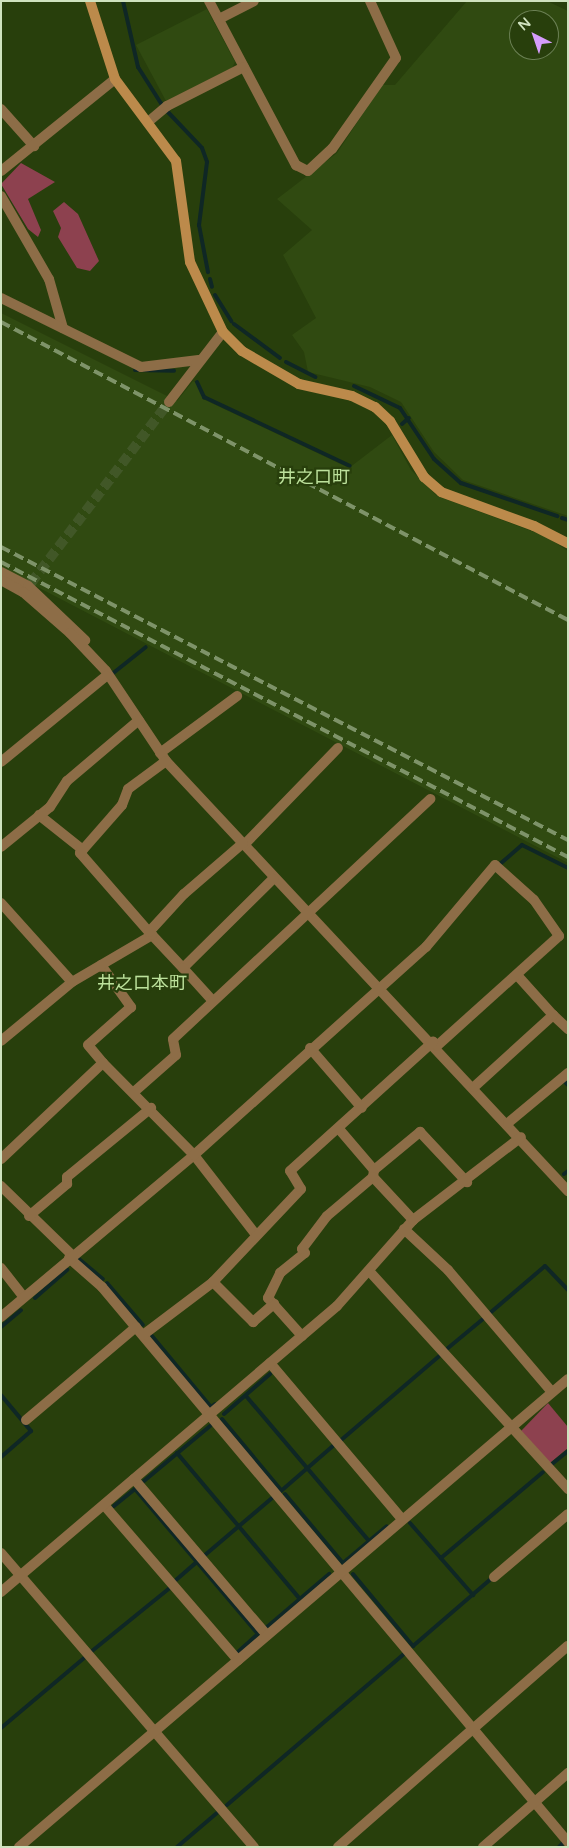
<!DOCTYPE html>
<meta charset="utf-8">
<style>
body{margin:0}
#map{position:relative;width:569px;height:1848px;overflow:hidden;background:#283f0c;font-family:"Varela Round","Noto Sans JP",sans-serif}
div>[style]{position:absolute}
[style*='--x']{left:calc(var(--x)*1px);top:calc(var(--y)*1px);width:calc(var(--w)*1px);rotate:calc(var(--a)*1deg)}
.built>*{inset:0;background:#304a11}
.green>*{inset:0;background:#8d414f}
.stream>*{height:4px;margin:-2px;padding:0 2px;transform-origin:2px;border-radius:2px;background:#0f2725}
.minor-tunnel>*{height:10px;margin-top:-5px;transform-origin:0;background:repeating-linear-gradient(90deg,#415727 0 10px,transparent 0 15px)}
.minor>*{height:10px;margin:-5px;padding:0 5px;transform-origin:5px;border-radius:5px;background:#8d6d47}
.secondary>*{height:10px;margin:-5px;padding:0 5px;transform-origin:5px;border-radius:5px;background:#bc8a4b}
.rail>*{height:4px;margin-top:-2px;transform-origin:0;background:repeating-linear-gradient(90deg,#7e9369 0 10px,transparent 0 15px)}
span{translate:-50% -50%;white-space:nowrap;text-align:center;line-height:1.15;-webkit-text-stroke:4.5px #283f0c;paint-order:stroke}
.quarter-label{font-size:18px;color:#bce19b}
.frame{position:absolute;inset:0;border:2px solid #cfe2bf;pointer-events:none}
.north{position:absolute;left:509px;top:10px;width:50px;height:50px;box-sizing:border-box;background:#283f0c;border:1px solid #6b8054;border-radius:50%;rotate:319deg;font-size:14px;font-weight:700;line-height:20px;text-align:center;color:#cfe2bf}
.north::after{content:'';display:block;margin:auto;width:18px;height:22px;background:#d59cfb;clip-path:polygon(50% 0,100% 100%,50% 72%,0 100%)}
</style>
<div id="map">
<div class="built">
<i style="clip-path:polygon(evenodd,467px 1px,547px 1px,568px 11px,568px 516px,463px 480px,434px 452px,401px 402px,370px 387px,308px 372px,304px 352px,292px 335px,316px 318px,283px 255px,312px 230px,277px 199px,337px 153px,382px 85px,395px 85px,467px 1px,519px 20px,549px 20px,549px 50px,519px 50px,519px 20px)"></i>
<i style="clip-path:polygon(207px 9px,235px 62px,232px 68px,166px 101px,136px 45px)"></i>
<i style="clip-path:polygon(1px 313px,177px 401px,193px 381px,199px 385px,203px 399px,349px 468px,392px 435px,411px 470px,437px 496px,545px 536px,568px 551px,568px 863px,1px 568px)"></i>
</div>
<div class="green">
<i style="clip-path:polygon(21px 163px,55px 182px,28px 199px,41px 230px,38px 237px,28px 229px,1px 184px)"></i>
<i style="clip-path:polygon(64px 202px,78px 214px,99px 261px,90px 271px,77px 268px,58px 237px,61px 228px,53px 211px)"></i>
<i style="clip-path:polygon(548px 1403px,568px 1427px,568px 1448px,550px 1463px,521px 1431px)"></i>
</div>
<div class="stream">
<i style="--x:123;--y:1;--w:68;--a:77.2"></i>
<i style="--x:138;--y:67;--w:45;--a:57.7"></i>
<i style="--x:166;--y:110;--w:52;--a:46.5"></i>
<i style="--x:202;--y:148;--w:15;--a:70"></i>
<i style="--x:207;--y:162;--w:64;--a:97.2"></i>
<i style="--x:199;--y:225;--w:48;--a:79.2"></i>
<i style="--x:210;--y:279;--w:8;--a:76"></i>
<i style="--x:215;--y:295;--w:31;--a:58"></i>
<i style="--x:234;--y:324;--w:57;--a:36.5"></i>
<i style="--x:286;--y:362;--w:33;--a:27"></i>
<i style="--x:135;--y:370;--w:39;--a:1"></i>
<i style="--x:197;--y:382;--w:17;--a:65"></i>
<i style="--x:204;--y:397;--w:161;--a:25.3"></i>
<i style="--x:354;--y:386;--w:51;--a:25.6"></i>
<i style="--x:400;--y:408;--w:61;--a:56.3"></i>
<i style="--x:434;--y:459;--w:36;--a:42"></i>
<i style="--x:461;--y:483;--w:102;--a:19"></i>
<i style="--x:402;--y:424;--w:9;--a:-41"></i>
<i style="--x:562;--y:518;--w:6;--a:18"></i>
<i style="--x:112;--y:674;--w:43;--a:-38.5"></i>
<i style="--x:500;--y:864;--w:29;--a:-41"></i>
<i style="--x:522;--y:845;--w:51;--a:26.6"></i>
<i style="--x:565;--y:1082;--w:4;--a:45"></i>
<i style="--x:564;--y:1174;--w:5;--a:-37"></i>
<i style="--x:79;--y:1259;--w:31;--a:40"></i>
<i style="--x:107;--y:1283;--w:55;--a:49.4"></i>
<i style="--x:35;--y:1298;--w:43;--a:-41.2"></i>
<i style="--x:490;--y:1313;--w:72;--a:-40.5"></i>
<i style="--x:545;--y:1266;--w:33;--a:46"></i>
<i style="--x:1;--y:1327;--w:26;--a:-40"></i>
<i style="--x:152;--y:1336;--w:92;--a:50.3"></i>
<i style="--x:211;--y:1407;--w:5;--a:-37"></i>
<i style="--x:448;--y:1348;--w:45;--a:-39.6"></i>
<i style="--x:1;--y:1395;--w:47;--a:50.2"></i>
<i style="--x:31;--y:1431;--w:40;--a:139"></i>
<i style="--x:246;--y:1396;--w:190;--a:49.7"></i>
<i style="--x:224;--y:1414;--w:61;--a:-41"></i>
<i style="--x:222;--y:1419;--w:92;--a:50.3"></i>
<i style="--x:340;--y:1441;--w:130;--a:-40.6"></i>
<i style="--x:177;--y:1453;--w:191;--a:49.9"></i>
<i style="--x:552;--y:1464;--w:21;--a:-39"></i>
<i style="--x:144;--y:1481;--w:86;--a:-39.8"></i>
<i style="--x:281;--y:1491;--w:69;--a:-40.9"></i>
<i style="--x:285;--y:1494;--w:90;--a:50"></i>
<i style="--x:114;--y:1506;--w:27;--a:-39"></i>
<i style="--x:135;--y:1489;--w:96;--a:49.7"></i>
<i style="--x:197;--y:1562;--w:94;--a:49.7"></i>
<i style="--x:258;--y:1634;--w:27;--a:138"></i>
<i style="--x:410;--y:1523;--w:96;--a:48.8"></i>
<i style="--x:205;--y:1555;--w:88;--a:-40.4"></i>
<i style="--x:441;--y:1558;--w:133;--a:-40.1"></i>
<i style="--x:343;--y:1563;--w:57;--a:-40.1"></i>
<i style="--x:353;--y:1574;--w:94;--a:50.2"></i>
<i style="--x:176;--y:1580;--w:28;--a:-41"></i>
<i style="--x:267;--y:1627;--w:82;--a:-40.5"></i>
<i style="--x:413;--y:1646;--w:103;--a:-40.7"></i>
<i style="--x:92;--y:1651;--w:102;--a:-39"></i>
<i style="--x:1;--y:1728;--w:109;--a:-40.1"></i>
<i style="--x:227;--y:1805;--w:233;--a:-40.5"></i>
<i style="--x:177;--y:1847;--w:52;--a:-40.4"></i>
<i style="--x:559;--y:1847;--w:6;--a:-45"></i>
</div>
<div class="minor-tunnel">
<i style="--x:31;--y:583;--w:228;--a:-52.7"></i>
</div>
<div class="minor">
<i style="--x:209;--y:1;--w:186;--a:62.1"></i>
<i style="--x:296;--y:165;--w:13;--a:27"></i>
<i style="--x:308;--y:171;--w:33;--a:-43"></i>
<i style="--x:332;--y:149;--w:111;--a:-54.9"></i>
<i style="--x:396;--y:58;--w:63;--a:-114.5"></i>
<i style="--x:219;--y:19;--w:39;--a:-27"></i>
<i style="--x:1;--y:109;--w:50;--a:48.3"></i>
<i style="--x:148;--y:122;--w:25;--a:-40"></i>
<i style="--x:167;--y:106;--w:86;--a:-26.9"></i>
<i style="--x:1;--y:171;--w:146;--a:-38.9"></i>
<i style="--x:1;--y:196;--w:96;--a:60"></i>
<i style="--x:49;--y:279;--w:51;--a:74.1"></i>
<i style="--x:1;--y:298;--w:156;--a:26.2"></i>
<i style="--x:141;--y:367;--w:58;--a:-6.9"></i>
<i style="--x:169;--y:402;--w:88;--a:-52.4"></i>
<i style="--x:1;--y:572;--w:30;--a:27"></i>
<i style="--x:28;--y:586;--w:79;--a:43.5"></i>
<i style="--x:1;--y:580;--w:25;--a:29"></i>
<i style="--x:23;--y:592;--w:62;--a:41.1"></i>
<i style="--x:70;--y:633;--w:52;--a:46.5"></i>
<i style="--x:106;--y:671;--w:108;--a:56.3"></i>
<i style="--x:166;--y:761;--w:589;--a:46.93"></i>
<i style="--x:160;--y:753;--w:96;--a:-36.5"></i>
<i style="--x:1;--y:762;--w:136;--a:-39.3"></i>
<i style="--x:39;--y:815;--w:56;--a:38.5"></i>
<i style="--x:244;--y:845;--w:135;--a:-45.9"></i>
<i style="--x:1;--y:847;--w:63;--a:-39.2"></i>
<i style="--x:50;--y:807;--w:31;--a:-57"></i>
<i style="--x:67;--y:781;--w:94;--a:-40.3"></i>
<i style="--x:1;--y:903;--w:106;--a:48.1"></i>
<i style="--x:149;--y:932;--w:105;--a:-131.1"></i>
<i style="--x:80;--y:853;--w:64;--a:-48.8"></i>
<i style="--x:122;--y:805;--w:17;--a:-69"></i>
<i style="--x:128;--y:789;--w:47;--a:-36.4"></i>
<i style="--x:152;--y:935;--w:45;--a:46.8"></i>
<i style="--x:183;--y:968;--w:127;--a:-44.7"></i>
<i style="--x:101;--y:965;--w:52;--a:54.5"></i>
<i style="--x:131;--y:1007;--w:57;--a:138.5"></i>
<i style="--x:88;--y:1045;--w:23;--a:50"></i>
<i style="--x:183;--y:968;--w:43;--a:47.8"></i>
<i style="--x:553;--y:1015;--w:21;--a:43"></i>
<i style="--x:1;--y:1041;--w:92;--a:-39.7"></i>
<i style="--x:72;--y:982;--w:93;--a:-30.4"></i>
<i style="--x:152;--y:935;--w:4;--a:-135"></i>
<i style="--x:149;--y:932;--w:52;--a:-47.4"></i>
<i style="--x:184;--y:894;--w:78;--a:-40.8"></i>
<i style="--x:310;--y:1048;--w:79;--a:49.1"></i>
<i style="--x:474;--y:1087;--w:107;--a:-42.3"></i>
<i style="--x:553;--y:1015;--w:54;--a:-132"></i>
<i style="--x:134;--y:1092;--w:56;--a:-41.4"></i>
<i style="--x:176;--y:1055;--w:16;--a:-101"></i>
<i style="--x:173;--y:1039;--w:352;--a:-43"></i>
<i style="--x:508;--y:1123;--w:78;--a:-39.8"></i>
<i style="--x:339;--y:1129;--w:54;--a:49.5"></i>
<i style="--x:374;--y:1170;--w:7;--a:98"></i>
<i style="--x:373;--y:1177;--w:59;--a:47.1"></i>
<i style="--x:1;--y:1159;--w:140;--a:-43.3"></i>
<i style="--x:103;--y:1063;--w:129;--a:45.3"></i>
<i style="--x:194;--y:1155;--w:101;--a:52.2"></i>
<i style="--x:374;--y:1170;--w:60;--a:-39.6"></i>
<i style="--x:420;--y:1132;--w:69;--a:46.8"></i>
<i style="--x:1;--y:1186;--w:99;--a:44.2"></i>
<i style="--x:29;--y:1216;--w:50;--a:-40.1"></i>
<i style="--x:67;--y:1184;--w:7;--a:-90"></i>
<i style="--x:67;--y:1177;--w:109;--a:-39.4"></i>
<i style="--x:404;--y:1229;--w:60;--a:43"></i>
<i style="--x:448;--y:1270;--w:160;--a:49.6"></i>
<i style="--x:69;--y:1258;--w:44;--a:41.3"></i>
<i style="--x:102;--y:1287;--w:725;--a:49.98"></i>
<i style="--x:1;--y:1268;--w:37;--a:52"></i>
<i style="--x:370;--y:1272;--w:294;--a:47.6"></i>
<i style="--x:213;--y:1282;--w:57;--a:45"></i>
<i style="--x:253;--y:1322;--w:28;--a:-41"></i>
<i style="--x:1;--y:1317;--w:252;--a:-40"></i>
<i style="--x:194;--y:1155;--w:312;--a:-41.9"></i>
<i style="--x:426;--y:947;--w:107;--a:-49.9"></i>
<i style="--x:495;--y:865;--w:52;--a:41.9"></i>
<i style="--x:534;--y:900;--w:44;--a:55.2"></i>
<i style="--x:559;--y:936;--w:164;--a:138"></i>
<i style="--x:143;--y:1335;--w:88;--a:-37.1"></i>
<i style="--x:213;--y:1282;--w:128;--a:-46.6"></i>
<i style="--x:301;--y:1189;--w:21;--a:-121"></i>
<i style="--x:290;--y:1171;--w:193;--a:-42.1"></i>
<i style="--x:302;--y:1336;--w:51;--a:-131.8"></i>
<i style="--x:268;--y:1298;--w:28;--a:-64"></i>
<i style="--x:280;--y:1273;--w:32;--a:-39"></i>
<i style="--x:305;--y:1253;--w:5;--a:-127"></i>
<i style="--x:302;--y:1249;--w:41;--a:-52.9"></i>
<i style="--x:327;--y:1216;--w:60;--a:-40.3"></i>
<i style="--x:270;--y:1363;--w:204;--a:49.8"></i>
<i style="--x:26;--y:1420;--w:144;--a:-40.2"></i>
<i style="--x:134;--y:1479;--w:205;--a:49.6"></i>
<i style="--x:104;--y:1505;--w:205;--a:49.2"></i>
<i style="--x:1;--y:1553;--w:388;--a:49.3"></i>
<i style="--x:494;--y:1577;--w:97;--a:-40.4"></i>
<i style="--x:1;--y:1592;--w:441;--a:-40.4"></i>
<i style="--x:337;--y:1306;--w:115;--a:-48.5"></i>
<i style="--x:413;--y:1220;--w:136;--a:-37.5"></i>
<i style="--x:19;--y:1847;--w:721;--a:-40.45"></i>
<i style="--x:338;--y:1847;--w:305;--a:-41.2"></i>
<i style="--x:483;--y:1847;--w:113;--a:-41"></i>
</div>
<div class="secondary">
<i style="--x:90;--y:1;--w:82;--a:72.2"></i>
<i style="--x:115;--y:79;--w:102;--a:53.4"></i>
<i style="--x:176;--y:161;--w:102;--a:82.1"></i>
<i style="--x:190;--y:262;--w:77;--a:64.8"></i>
<i style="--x:223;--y:332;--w:27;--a:45"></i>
<i style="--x:242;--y:351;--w:66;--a:30.1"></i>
<i style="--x:299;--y:384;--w:54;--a:12.8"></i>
<i style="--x:352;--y:396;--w:25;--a:26"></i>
<i style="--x:375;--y:407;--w:21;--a:43"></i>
<i style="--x:390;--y:421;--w:66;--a:58.7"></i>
<i style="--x:424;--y:477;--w:23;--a:41"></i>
<i style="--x:441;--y:492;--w:99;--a:20.1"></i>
<i style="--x:534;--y:526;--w:38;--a:27"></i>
</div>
<div class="rail">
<i style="--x:1;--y:322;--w:641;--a:27.73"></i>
<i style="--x:1;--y:547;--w:638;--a:27.33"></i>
<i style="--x:1;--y:562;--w:639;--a:27.49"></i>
</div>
<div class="quarter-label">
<span style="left:314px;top:477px">井之口町</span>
<span style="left:142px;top:983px">井之口本町</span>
</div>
<div class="frame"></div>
<div class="north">N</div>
</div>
